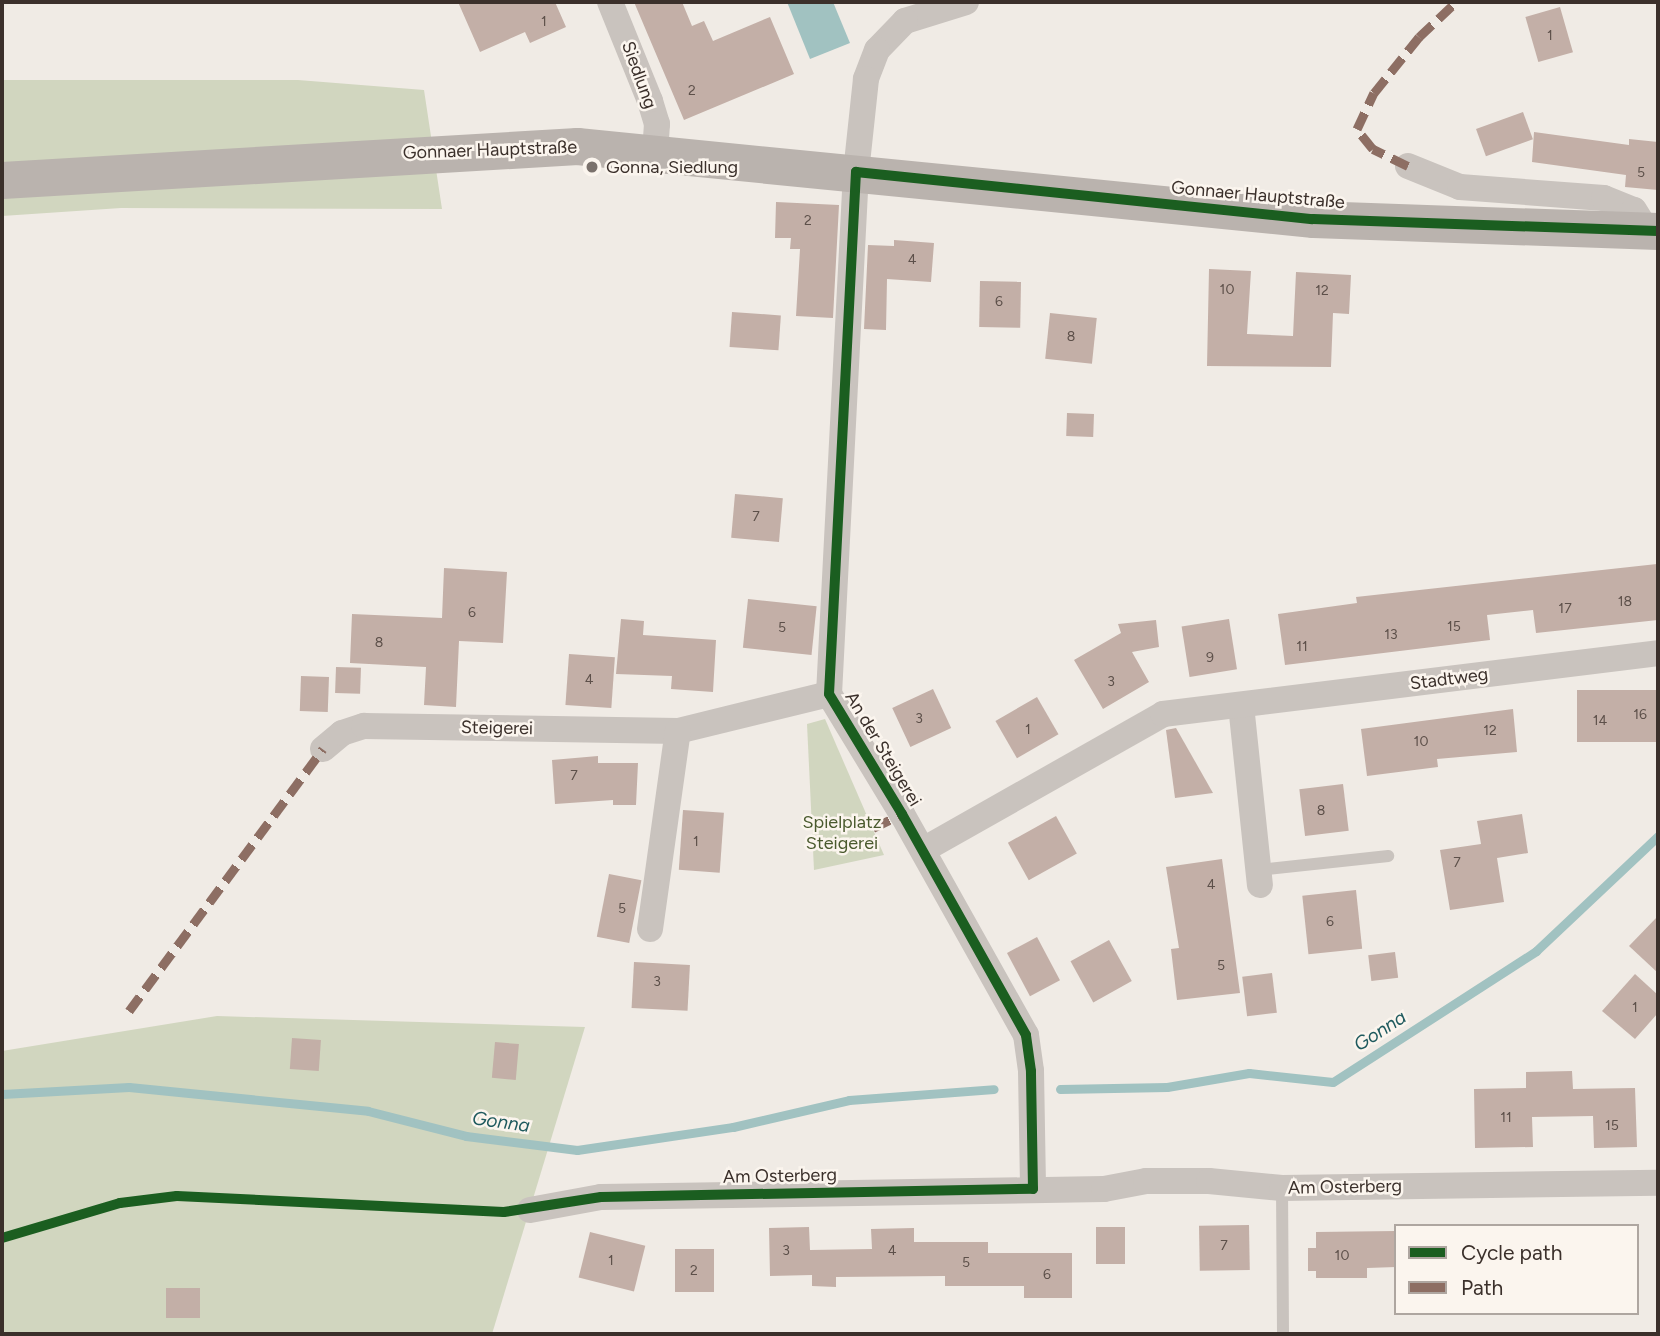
<!DOCTYPE html>
<meta charset="utf-8">
<style>
body{margin:0}
#map{position:relative;width:1660px;height:1336px;overflow:hidden;background:#f0ebe5;font-family:Figtree,sans-serif}
div>[style]{position:absolute}
[style*='--x']{left:calc(var(--x)*1px);top:calc(var(--y)*1px);width:calc(var(--w)*1px);rotate:calc(var(--a)*1deg)}
.green>*{inset:0;background:#d1d6bf}
.water>*{inset:0;background:#a1c2c1}
.stream>*{height:9px;margin:-4.5px;padding:0 4.5px;transform-origin:4.5px;border-radius:4.5px;background:#a1c2c1}
.building>*{inset:0;background:#c3afa7;transform-origin:0 0}
.service>*{height:12px;margin:-6px;padding:0 6px;transform-origin:6px;border-radius:6px;background:#c9c3be}
.minor>*{height:26px;margin:-13px;padding:0 13px;transform-origin:13px;border-radius:13px;background:#c9c3be}
.secondary>*{height:37px;margin:-18.5px;padding:0 18.5px;transform-origin:18.5px;border-radius:18.5px;background:#bab3ae}
.quiet>*{height:9px;margin-top:-4.5px;transform-origin:0;background:repeating-linear-gradient(90deg,#8d6e63 0 18px,transparent 0 27px)}
.cycleway>*{height:10px;margin:-5px;padding:0 5px;transform-origin:5px;border-radius:5px;background:#1b5e20}
.dots>*{width:19px;height:19px;translate:-50% -50%;box-sizing:border-box;border:4px solid #fbf5ee;border-radius:50%}
span{translate:-50% -50%;white-space:nowrap;text-align:center;line-height:1.15;-webkit-text-stroke:5px #fbf5ee;paint-order:stroke}
.number-label{font-size:14px;color:#5d504a}
.number-label span{-webkit-text-stroke-width:0}
.street-label{font-size:18px;color:#3b302b}
.poi-label{font-size:18px;color:#3b302b}
.left{translate:0 -50%;text-align:left}
.park-label{font-size:18px;color:#4a5a2e}
.water-label{font-size:19px;color:#1f5a5e;font-style:italic}
.frame{position:absolute;inset:0;border:4px solid #3b302b;pointer-events:none}
.legend{position:absolute;left:1394px;top:1224px;width:245px;height:91px;box-sizing:border-box;background:#fbf5ee;border:2px solid #aea6a0;margin:0;padding:9px 12px;list-style:none;font-size:21px;color:#3b302b}
.legend li{display:flex;align-items:center;gap:14px;height:35px}
.legend b{width:35px;border:2px solid #aea6a0}
</style>
<div id="map">
<div class="green">
<i style="clip-path:polygon(2px 80px,298px 80px,424px 90px,442px 209px,121px 208px,2px 216px)"></i>
<i style="clip-path:polygon(825px 719px,884px 855px,814px 870px,807px 724px)"></i>
<i style="clip-path:polygon(217px 1016px,585px 1027px,492px 1334px,2px 1334px,2px 1051px)"></i>
</div>
<div class="water">
<i style="clip-path:polygon(787px 2px,833px 2px,850px 43px,810px 59px)"></i>
</div>
<div class="stream">
<i style="--x:1060;--y:1089;--w:107;--a:-1.1"></i>
<i style="--x:1167;--y:1087;--w:83;--a:-9.7"></i>
<i style="--x:1249;--y:1073;--w:84;--a:6.1"></i>
<i style="--x:1333;--y:1082;--w:242;--a:-32.8"></i>
<i style="--x:1536;--y:951;--w:168;--a:-43.3"></i>
<i style="--x:2;--y:1094;--w:127;--a:-3.2"></i>
<i style="--x:129;--y:1087;--w:240;--a:5.7"></i>
<i style="--x:368;--y:1111;--w:101;--a:14.3"></i>
<i style="--x:466;--y:1136;--w:112;--a:7.2"></i>
<i style="--x:577;--y:1150;--w:158;--a:-8.4"></i>
<i style="--x:733;--y:1127;--w:119;--a:-13.1"></i>
<i style="--x:849;--y:1100;--w:145;--a:-4.3"></i>
</div>
<div class="building">
<i style="clip-path:polygon(458px 2px,555px 2px,566px 27px,530px 43px,525px 32px,480px 52px)"></i>
<i style="clip-path:polygon(634px 2px,682px 2px,692px 26px,704px 21px,713px 41px,770px 17px,794px 74px,684px 120px)"></i>
<i style="left:1560px;top:7px;width:47px;height:36px;rotate:74deg"></i>
<i style="left:1523px;top:112px;width:29px;height:50px;rotate:70deg"></i>
<i style="clip-path:polygon(1534px 132px,1629px 145px,1629px 139px,1658px 142px,1658px 190px,1625px 187px,1626px 175px,1532px 162px)"></i>
<i style="clip-path:polygon(776px 202px,839px 205px,833px 318px,796px 316px,800px 249px,790px 249px,791px 238px,775px 238px)"></i>
<i style="clip-path:polygon(894px 240px,934px 243px,931px 282px,887px 279px,886px 330px,864px 329px,868px 245px,894px 246px)"></i>
<i style="clip-path:polygon(1209px 269px,1251px 271px,1247px 334px,1293px 336px,1296px 272px,1351px 275px,1349px 314px,1333px 313px,1331px 367px,1207px 366px)"></i>
<i style="left:980px;top:281px;width:41px;height:46px;rotate:1deg"></i>
<i style="left:732px;top:312px;width:49px;height:35px;rotate:4deg"></i>
<i style="left:1050px;top:313px;width:47px;height:46px;rotate:6deg"></i>
<i style="left:1067px;top:413px;width:27px;height:23px;rotate:2deg"></i>
<i style="left:735px;top:494px;width:48px;height:44px;rotate:5deg"></i>
<i style="clip-path:polygon(1657px 564px,1658px 620px,1536px 633px,1533px 610px,1487px 615px,1490px 640px,1285px 665px,1278px 614px,1357px 603px,1356px 597px)"></i>
<i style="clip-path:polygon(444px 568px,507px 572px,503px 643px,459px 641px,456px 707px,424px 705px,426px 667px,350px 663px,352px 614px,442px 618px)"></i>
<i style="left:748px;top:599px;width:69px;height:49px;rotate:6deg"></i>
<i style="clip-path:polygon(621px 619px,644px 621px,643px 635px,716px 640px,713px 692px,671px 689px,672px 676px,616px 674px)"></i>
<i style="left:1229px;top:619px;width:51px;height:48px;rotate:81deg"></i>
<i style="clip-path:polygon(1156px 620px,1159px 647px,1132px 652px,1149px 682px,1103px 709px,1074px 660px,1121px 633px,1118px 624px)"></i>
<i style="left:569px;top:654px;width:46px;height:51px;rotate:4deg"></i>
<i style="left:336px;top:667px;width:25px;height:26px;rotate:2deg"></i>
<i style="left:301px;top:676px;width:28px;height:35px;rotate:2deg"></i>
<i style="left:933px;top:689px;width:43px;height:45px;rotate:65deg"></i>
<i style="left:1658px;top:690px;width:52px;height:81px;rotate:90deg"></i>
<i style="left:1037px;top:697px;width:43px;height:48px;rotate:60deg"></i>
<i style="clip-path:polygon(1513px 709px,1517px 752px,1437px 759px,1438px 767px,1367px 776px,1361px 729px)"></i>
<i style="clip-path:polygon(1176px 728px,1213px 793px,1175px 798px,1166px 730px)"></i>
<i style="clip-path:polygon(598px 756px,598px 763px,638px 763px,636px 805px,613px 805px,613px 800px,555px 804px,552px 760px)"></i>
<i style="left:1343px;top:784px;width:47px;height:44px;rotate:83deg"></i>
<i style="left:683px;top:810px;width:41px;height:60px;rotate:4deg"></i>
<i style="clip-path:polygon(1522px 814px,1528px 853px,1497px 858px,1504px 902px,1450px 910px,1440px 850px,1481px 844px,1477px 821px)"></i>
<i style="left:1056px;top:816px;width:43px;height:55px;rotate:61deg"></i>
<i style="clip-path:polygon(1222px 859px,1240px 993px,1177px 1000px,1171px 949px,1179px 948px,1166px 867px)"></i>
<i style="left:609px;top:874px;width:33px;height:64px;rotate:11deg"></i>
<i style="left:1356px;top:890px;width:59px;height:54px;rotate:84deg"></i>
<i style="clip-path:polygon(1658px 916px,1658px 973px,1629px 946px)"></i>
<i style="left:1037px;top:937px;width:49px;height:34px;rotate:62deg"></i>
<i style="left:1109px;top:940px;width:47px;height:44px;rotate:61deg"></i>
<i style="left:1395px;top:952px;width:26px;height:27px;rotate:83deg"></i>
<i style="left:634px;top:962px;width:56px;height:46px;rotate:3deg"></i>
<i style="left:1272px;top:973px;width:40px;height:30px;rotate:83deg"></i>
<i style="clip-path:polygon(1635px 974px,1658px 995px,1658px 1013px,1635px 1039px,1602px 1011px)"></i>
<i style="left:292px;top:1038px;width:29px;height:31px;rotate:4deg"></i>
<i style="left:495px;top:1042px;width:24px;height:36px;rotate:5deg"></i>
<i style="clip-path:polygon(1572px 1071px,1573px 1089px,1635px 1088px,1637px 1147px,1594px 1148px,1593px 1116px,1532px 1117px,1533px 1147px,1475px 1148px,1474px 1089px,1526px 1088px,1526px 1072px)"></i>
<i style="left:1249px;top:1225px;width:45px;height:50px;rotate:89deg"></i>
<i style="clip-path:polygon(809px 1227px,810px 1250px,872px 1249px,871px 1229px,914px 1228px,914px 1242px,988px 1242px,988px 1253px,1072px 1253px,1072px 1298px,1024px 1298px,1024px 1286px,945px 1286px,945px 1276px,836px 1277px,836px 1287px,812px 1286px,812px 1275px,770px 1276px,769px 1228px)"></i>
<i style="left:1096px;top:1227px;width:29px;height:37px"></i>
<i style="clip-path:polygon(1396px 1231px,1396px 1267px,1367px 1268px,1367px 1278px,1316px 1278px,1316px 1271px,1308px 1271px,1308px 1248px,1316px 1248px,1316px 1232px)"></i>
<i style="left:590px;top:1232px;width:57px;height:47px;rotate:14deg"></i>
<i style="left:675px;top:1249px;width:39px;height:43px"></i>
<i style="left:166px;top:1288px;width:34px;height:30px"></i>
</div>
<div class="service">
<i style="--x:1259;--y:870;--w:130;--a:-6.2"></i>
<i style="--x:1282;--y:1188;--w:146;--a:89.6"></i>
</div>
<div class="minor">
<i style="--x:610;--y:2;--w:107;--a:68"></i>
<i style="--x:650;--y:101;--w:24;--a:73"></i>
<i style="--x:657;--y:124;--w:26;--a:94"></i>
<i style="--x:966;--y:2;--w:64;--a:162.7"></i>
<i style="--x:905;--y:21;--w:40;--a:134"></i>
<i style="--x:877;--y:50;--w:31;--a:111"></i>
<i style="--x:866;--y:79;--w:94;--a:96.1"></i>
<i style="--x:856;--y:172;--w:523;--a:92.96"></i>
<i style="--x:829;--y:694;--w:140;--a:58.7"></i>
<i style="--x:902;--y:814;--w:253;--a:60.7"></i>
<i style="--x:1026;--y:1035;--w:36;--a:82"></i>
<i style="--x:1031;--y:1071;--w:118;--a:89"></i>
<i style="--x:1408;--y:166;--w:56;--a:22"></i>
<i style="--x:1460;--y:187;--w:144;--a:4.4"></i>
<i style="--x:1604;--y:198;--w:32;--a:22"></i>
<i style="--x:1634;--y:210;--w:25;--a:58"></i>
<i style="--x:1241;--y:705;--w:181;--a:84"></i>
<i style="--x:323;--y:749;--w:25;--a:-40"></i>
<i style="--x:342;--y:733;--w:23;--a:-18"></i>
<i style="--x:364;--y:726;--w:314;--a:0.9"></i>
<i style="--x:678;--y:731;--w:155;--a:-13.8"></i>
<i style="--x:923;--y:850;--w:276;--a:-29.5"></i>
<i style="--x:1163;--y:714;--w:499;--a:-7"></i>
<i style="--x:650;--y:929;--w:200;--a:-82"></i>
<i style="--x:530;--y:1210;--w:72;--a:-10.4"></i>
<i style="--x:601;--y:1197;--w:503;--a:-0.91"></i>
<i style="--x:1104;--y:1189;--w:43;--a:-10.8"></i>
<i style="--x:1146;--y:1181;--w:63;--a:0"></i>
<i style="--x:1209;--y:1181;--w:73;--a:5.5"></i>
<i style="--x:1282;--y:1188;--w:376;--a:-0.8"></i>
</div>
<div class="secondary">
<i style="--x:2;--y:180;--w:576;--a:-3.38"></i>
<i style="--x:577;--y:146;--w:740;--a:5.66"></i>
<i style="--x:1313;--y:219;--w:345;--a:2"></i>
</div>
<div class="quiet">
<i style="--x:1408;--y:166;--w:39;--a:-154"></i>
<i style="--x:1373;--y:149;--w:26;--a:-129"></i>
<i style="--x:1357;--y:129;--w:40;--a:-65"></i>
<i style="--x:1374;--y:93;--w:72;--a:-51.2"></i>
<i style="--x:1419;--y:37;--w:51;--a:-43.4"></i>
<i style="--x:873;--y:828;--w:32;--a:-26"></i>
<i style="--x:129;--y:1011;--w:326;--a:-53.5"></i>
</div>
<div class="cycleway">
<i style="--x:2;--y:1238;--w:123;--a:-16.5"></i>
<i style="--x:120;--y:1203;--w:57;--a:-7"></i>
<i style="--x:177;--y:1196;--w:327;--a:2.8"></i>
<i style="--x:504;--y:1212;--w:98;--a:-8.8"></i>
<i style="--x:601;--y:1197;--w:432;--a:-1.1"></i>
<i style="--x:1033;--y:1189;--w:118;--a:-91"></i>
<i style="--x:1031;--y:1071;--w:36;--a:-98"></i>
<i style="--x:1026;--y:1035;--w:253;--a:-119.3"></i>
<i style="--x:902;--y:814;--w:140;--a:-121.3"></i>
<i style="--x:829;--y:694;--w:523;--a:-87.04"></i>
<i style="--x:856;--y:172;--w:459;--a:5.9"></i>
<i style="--x:1313;--y:219;--w:345;--a:2"></i>
</div>
<div class="dots">
<i style="left:592px;top:167px;background:#7a716c"></i>
</div>
<div class="number-label">
<span style="left:544px;top:22px">1</span>
<span style="left:1550px;top:36px">1</span>
<span style="left:692px;top:91px">2</span>
<span style="left:1641px;top:173px">5</span>
<span style="left:808px;top:221px">2</span>
<span style="left:912px;top:260px">4</span>
<span style="left:1227px;top:290px">10</span>
<span style="left:1322px;top:291px">12</span>
<span style="left:999px;top:302px">6</span>
<span style="left:1071px;top:337px">8</span>
<span style="left:756px;top:517px">7</span>
<span style="left:1625px;top:602px">18</span>
<span style="left:1565px;top:609px">17</span>
<span style="left:472px;top:613px">6</span>
<span style="left:1454px;top:627px">15</span>
<span style="left:782px;top:628px">5</span>
<span style="left:1391px;top:635px">13</span>
<span style="left:379px;top:643px">8</span>
<span style="left:1302px;top:647px">11</span>
<span style="left:1210px;top:658px">9</span>
<span style="left:589px;top:680px">4</span>
<span style="left:1111px;top:682px">3</span>
<span style="left:1640px;top:715px">16</span>
<span style="left:919px;top:719px">3</span>
<span style="left:1600px;top:721px">14</span>
<span style="left:1028px;top:730px">1</span>
<span style="left:1490px;top:731px">12</span>
<span style="left:1421px;top:742px">10</span>
<span style="left:574px;top:776px">7</span>
<span style="left:1321px;top:811px">8</span>
<span style="left:696px;top:842px">1</span>
<span style="left:1457px;top:863px">7</span>
<span style="left:1211px;top:885px">4</span>
<span style="left:622px;top:909px">5</span>
<span style="left:1330px;top:922px">6</span>
<span style="left:1221px;top:966px">5</span>
<span style="left:657px;top:982px">3</span>
<span style="left:1635px;top:1008px">1</span>
<span style="left:1506px;top:1118px">11</span>
<span style="left:1612px;top:1126px">15</span>
<span style="left:1224px;top:1246px">7</span>
<span style="left:786px;top:1251px">3</span>
<span style="left:892px;top:1251px">4</span>
<span style="left:1342px;top:1256px">10</span>
<span style="left:611px;top:1261px">1</span>
<span style="left:966px;top:1263px">5</span>
<span style="left:694px;top:1271px">2</span>
<span style="left:1047px;top:1275px">6</span>
</div>
<div class="street-label">
<span style="left:639px;top:75px;rotate:70deg">Siedlung</span>
<span style="left:490px;top:150px;rotate:-2deg">Gonnaer Hauptstraße</span>
<span style="left:1258px;top:195px;rotate:5deg">Gonnaer Hauptstraße</span>
<span style="left:1449px;top:679px;rotate:-7deg">Stadtweg</span>
<span style="left:497px;top:728px;rotate:1deg">Steigerei</span>
<span style="left:883px;top:749px;rotate:59deg">An der Steigerei</span>
<span style="left:780px;top:1176px;rotate:-1deg">Am Osterberg</span>
<span style="left:1345px;top:1187px;rotate:-1deg">Am Osterberg</span>
</div>
<div class="poi-label">
<span class="left" style="left:606px;top:167px">Gonna, Siedlung</span>
</div>
<div class="park-label">
<span style="left:842px;top:833px">Spielplatz<br>Steigerei</span>
</div>
<div class="water-label">
<span style="left:1380px;top:1031px;rotate:-33deg">Gonna</span>
<span style="left:501px;top:1122px;rotate:8deg">Gonna</span>
</div>
<div class="frame"></div>
<ul class="legend">
<li><b style="height:9px;background:#1b5e20"></b>Cycle path</li>
<li><b style="height:9px;background:#8d6e63"></b>Path</li>
</ul>
</div>
